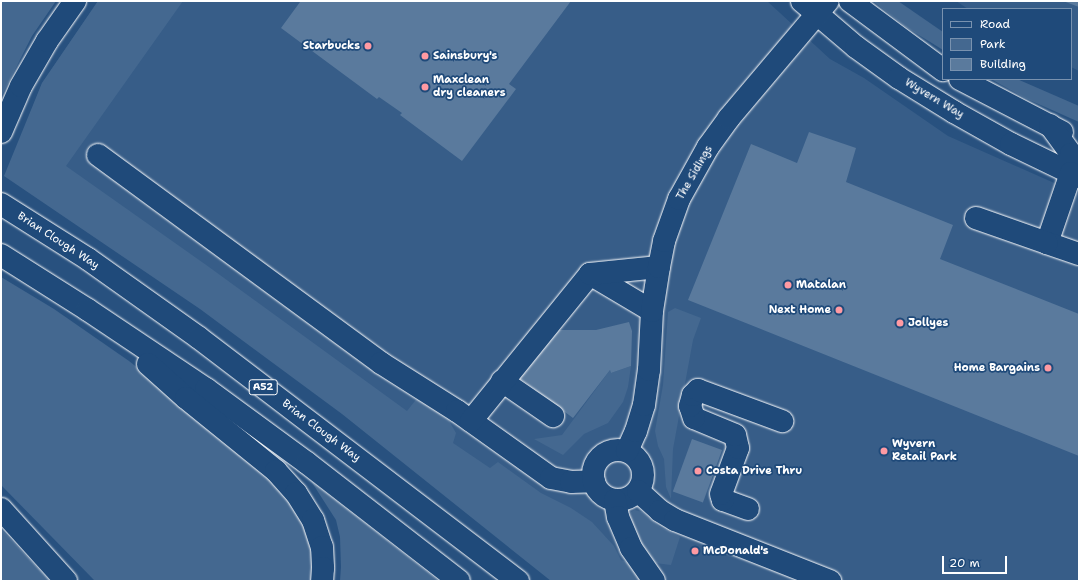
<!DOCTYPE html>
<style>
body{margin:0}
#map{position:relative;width:1080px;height:582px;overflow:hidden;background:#28517f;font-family:"Shantell Sans",sans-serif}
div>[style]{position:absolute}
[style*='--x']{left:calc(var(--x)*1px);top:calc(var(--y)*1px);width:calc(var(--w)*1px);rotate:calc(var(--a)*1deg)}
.built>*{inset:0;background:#375d88}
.green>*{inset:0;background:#446890}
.building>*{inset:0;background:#5a7a9d;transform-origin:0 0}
.roads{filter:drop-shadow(0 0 1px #fff) drop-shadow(0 0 1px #fff)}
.minor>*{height:22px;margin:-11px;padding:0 11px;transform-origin:11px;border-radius:11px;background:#1f4a7a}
.minor>.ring{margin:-11px;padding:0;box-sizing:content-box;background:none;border:22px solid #1f4a7a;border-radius:50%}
.highway>*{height:22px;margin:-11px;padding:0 11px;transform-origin:11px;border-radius:11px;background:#1f4a7a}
.dots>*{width:11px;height:11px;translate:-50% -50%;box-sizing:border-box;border:2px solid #1f4a7a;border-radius:50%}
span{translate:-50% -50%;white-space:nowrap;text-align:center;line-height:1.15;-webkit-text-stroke:3.5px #1f4a7a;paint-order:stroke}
.shield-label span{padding:1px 3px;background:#1f4a7a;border:1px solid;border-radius:3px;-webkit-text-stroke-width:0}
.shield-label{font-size:10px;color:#fff;font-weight:700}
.poi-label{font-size:11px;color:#fff;font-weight:700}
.right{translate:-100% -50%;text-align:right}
.left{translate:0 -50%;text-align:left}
.street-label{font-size:11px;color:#fff}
.frame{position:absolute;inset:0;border:2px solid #fff;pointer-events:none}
.legend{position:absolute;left:942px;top:8px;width:130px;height:72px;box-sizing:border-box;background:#1f4a7a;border:1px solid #7992af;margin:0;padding:5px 7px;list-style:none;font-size:12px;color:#fff}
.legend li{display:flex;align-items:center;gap:8px;height:20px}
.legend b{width:20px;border:1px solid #7992af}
.scale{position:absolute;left:942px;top:556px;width:65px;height:18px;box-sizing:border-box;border:2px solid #fff;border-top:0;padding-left:5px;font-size:12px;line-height:14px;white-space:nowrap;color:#fff;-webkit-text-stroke:3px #1f4a7a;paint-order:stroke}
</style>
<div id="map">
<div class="built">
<i style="clip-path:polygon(98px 1px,767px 1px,830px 59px,864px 78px,948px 136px,1079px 194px,1079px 581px,631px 581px,10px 165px,42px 83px)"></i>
<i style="clip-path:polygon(956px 1px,1079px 1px,1079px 71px,1071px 67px,1071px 9px,968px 9px)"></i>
</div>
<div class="green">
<i style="clip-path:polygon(1px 1px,56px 1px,32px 36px,1px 97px)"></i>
<i style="clip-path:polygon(98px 1px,183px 1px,66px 166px,209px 267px,407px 411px,418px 397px,448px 419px,456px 433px,453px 443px,490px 468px,498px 462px,541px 493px,571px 508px,592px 522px,614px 546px,621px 560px,627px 562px,643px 581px,551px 581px,342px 414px,200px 309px,4px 176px,42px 83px)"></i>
<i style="clip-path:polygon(873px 1px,898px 1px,943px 32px,943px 50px,906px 27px)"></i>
<i style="clip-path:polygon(991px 79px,1017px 79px,1079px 106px,1079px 122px,1025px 98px)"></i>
<i style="clip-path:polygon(1px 277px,54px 309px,129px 361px,231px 443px,291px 497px,311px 539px,314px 562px,312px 581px,95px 581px,1px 485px)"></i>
<i style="clip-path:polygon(675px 308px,701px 318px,693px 340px,673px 449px,671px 499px,666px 487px,664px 459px,658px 446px,655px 431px,663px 385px,668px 312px)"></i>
<i style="clip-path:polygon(631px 366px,628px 387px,623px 402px,608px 423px,584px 434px,563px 455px,534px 439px,562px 435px,610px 370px,611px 373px)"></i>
<i style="clip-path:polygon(311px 481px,439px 581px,340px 581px,341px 567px,340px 537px,336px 520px)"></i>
<i style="clip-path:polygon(635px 510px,642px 512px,660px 527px,680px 537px,671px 565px,655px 563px,648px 555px,635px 532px,630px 518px,631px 512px)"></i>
<i style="clip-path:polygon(1px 529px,50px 581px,1px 581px)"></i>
</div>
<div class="building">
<i style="clip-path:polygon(299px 1px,571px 1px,509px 84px,516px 89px,462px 161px,400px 115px,402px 113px,379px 97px,377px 99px,281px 28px,300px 2px)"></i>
<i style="clip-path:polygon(1063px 1px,1079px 1px,1079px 7px)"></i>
<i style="clip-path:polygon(809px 132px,856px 148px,846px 182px,953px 225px,940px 259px,1079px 314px,1079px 456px,688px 300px,751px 144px,797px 163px)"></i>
<i style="clip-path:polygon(629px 322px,632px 331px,631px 366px,611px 373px,610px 370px,573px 418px,518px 377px,552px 330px,596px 330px)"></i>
<i style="left:692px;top:439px;width:32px;height:56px;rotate:20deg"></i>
</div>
<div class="roads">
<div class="minor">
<i style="--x:802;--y:1;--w:71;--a:40.4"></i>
<i style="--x:856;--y:47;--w:53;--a:35.8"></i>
<i style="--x:899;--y:78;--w:65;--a:31.7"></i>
<i style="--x:954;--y:112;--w:65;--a:29.3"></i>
<i style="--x:1011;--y:144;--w:76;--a:25.9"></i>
<i style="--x:850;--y:1;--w:116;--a:36.6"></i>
<i style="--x:960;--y:79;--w:115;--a:27.5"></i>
<i style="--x:1050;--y:125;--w:36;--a:54"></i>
<i style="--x:1071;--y:154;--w:19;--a:90"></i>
<i style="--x:1071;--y:173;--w:74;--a:108.9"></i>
<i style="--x:1047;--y:243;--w:34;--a:19"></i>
<i style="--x:98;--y:155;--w:351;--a:36.3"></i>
<i style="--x:381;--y:363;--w:90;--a:32.3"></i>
<i style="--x:457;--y:411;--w:115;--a:35.5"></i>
<i style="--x:551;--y:478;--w:20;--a:11"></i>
<i style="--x:571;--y:482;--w:23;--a:-2"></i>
<i style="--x:976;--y:218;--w:75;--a:19.4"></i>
<i style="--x:590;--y:274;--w:72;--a:30.8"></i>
<i style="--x:502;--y:381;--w:62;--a:34.5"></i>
<i style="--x:471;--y:421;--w:189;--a:-51"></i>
<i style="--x:590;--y:274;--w:69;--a:-5.8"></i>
<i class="ring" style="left:593px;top:450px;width:28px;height:28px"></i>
<i style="--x:627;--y:451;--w:22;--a:-66"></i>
<i style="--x:636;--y:431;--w:27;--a:-73"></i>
<i style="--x:644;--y:405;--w:35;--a:-82"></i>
<i style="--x:649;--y:370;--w:59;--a:-87.1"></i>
<i style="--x:652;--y:311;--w:45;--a:-81"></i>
<i style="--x:659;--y:267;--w:26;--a:-79"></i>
<i style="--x:664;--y:241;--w:45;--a:-70.3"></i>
<i style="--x:679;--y:199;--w:60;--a:-60.9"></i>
<i style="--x:708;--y:147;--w:36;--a:-54"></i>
<i style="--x:729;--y:118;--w:153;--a:-49.8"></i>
<i style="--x:638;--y:491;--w:30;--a:42"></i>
<i style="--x:660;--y:511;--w:17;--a:31"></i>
<i style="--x:675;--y:520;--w:167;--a:21.5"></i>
<i style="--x:615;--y:500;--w:17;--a:80"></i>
<i style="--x:618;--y:517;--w:34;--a:67"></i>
<i style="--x:631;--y:548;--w:40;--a:55.1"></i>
<i style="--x:748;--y:509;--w:27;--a:-160"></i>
<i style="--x:723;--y:500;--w:6;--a:-108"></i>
<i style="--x:721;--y:494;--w:49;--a:-69.7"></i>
<i style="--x:738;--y:448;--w:13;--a:-103"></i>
<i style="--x:735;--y:435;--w:44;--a:-157.5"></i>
<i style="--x:694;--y:418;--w:13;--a:-108"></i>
<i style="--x:690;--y:406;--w:11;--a:-75"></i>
<i style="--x:693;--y:395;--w:7;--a:-45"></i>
<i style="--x:698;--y:390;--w:90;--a:20.3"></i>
</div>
<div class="highway">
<i style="--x:1;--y:132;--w:50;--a:-66.5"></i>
<i style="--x:21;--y:86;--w:52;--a:-60"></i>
<i style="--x:47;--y:41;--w:49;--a:-55"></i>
<i style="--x:1;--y:204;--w:103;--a:32.3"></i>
<i style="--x:88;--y:259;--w:136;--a:35.4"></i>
<i style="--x:199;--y:338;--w:401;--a:37.3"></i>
<i style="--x:1;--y:255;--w:103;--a:32.3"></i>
<i style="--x:88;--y:310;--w:142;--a:33.8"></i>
<i style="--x:206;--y:389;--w:125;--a:36.2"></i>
<i style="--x:307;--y:463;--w:192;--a:37.8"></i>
<i style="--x:148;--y:364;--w:51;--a:41.8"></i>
<i style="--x:186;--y:398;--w:116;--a:39"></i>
<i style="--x:276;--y:471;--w:30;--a:48"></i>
<i style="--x:296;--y:493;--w:32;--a:58"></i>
<i style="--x:313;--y:520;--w:28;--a:72"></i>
<i style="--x:322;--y:547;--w:21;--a:87"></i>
<i style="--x:323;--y:568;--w:13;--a:94"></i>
<i style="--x:1;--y:509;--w:97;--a:47.9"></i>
</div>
</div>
<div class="dots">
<i style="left:368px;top:46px;background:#ff9aa2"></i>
<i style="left:425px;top:56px;background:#ff9aa2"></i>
<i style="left:425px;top:87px;background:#ff9aa2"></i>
<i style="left:788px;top:285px;background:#ff9aa2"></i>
<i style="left:839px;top:310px;background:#ff9aa2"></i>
<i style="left:900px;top:323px;background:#ff9aa2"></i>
<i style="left:1048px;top:368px;background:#ff9aa2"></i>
<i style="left:884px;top:451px;background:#ff9aa2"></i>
<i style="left:698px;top:471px;background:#ff9aa2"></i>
<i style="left:695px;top:551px;background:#ff9aa2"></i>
</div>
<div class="shield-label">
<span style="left:263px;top:387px">A52</span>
</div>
<div class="poi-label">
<span class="right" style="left:360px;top:46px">Starbucks</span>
<span class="left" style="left:433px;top:56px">Sainsbury's</span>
<span class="left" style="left:433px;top:87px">Maxclean<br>dry cleaners</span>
<span class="left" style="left:796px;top:285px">Matalan</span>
<span class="right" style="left:831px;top:310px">Next Home</span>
<span class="left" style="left:908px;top:323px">Jollyes</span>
<span class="right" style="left:1040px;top:368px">Home Bargains</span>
<span class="left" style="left:892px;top:451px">Wyvern<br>Retail Park</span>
<span class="left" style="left:706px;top:471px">Costa Drive Thru</span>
<span class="left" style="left:703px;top:551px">McDonald's</span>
</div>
<div class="street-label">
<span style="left:934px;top:99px;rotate:31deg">Wyvern Way</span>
<span style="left:695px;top:173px;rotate:-60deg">The Sidings</span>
<span style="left:58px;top:241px;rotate:33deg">Brian Clough Way</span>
<span style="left:321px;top:431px;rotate:37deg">Brian Clough Way</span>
</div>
<div class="frame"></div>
<ul class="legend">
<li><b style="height:5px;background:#1f4a7a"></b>Road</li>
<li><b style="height:11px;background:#446890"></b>Park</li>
<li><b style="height:11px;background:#5a7a9d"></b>Building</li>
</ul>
<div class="scale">20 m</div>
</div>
